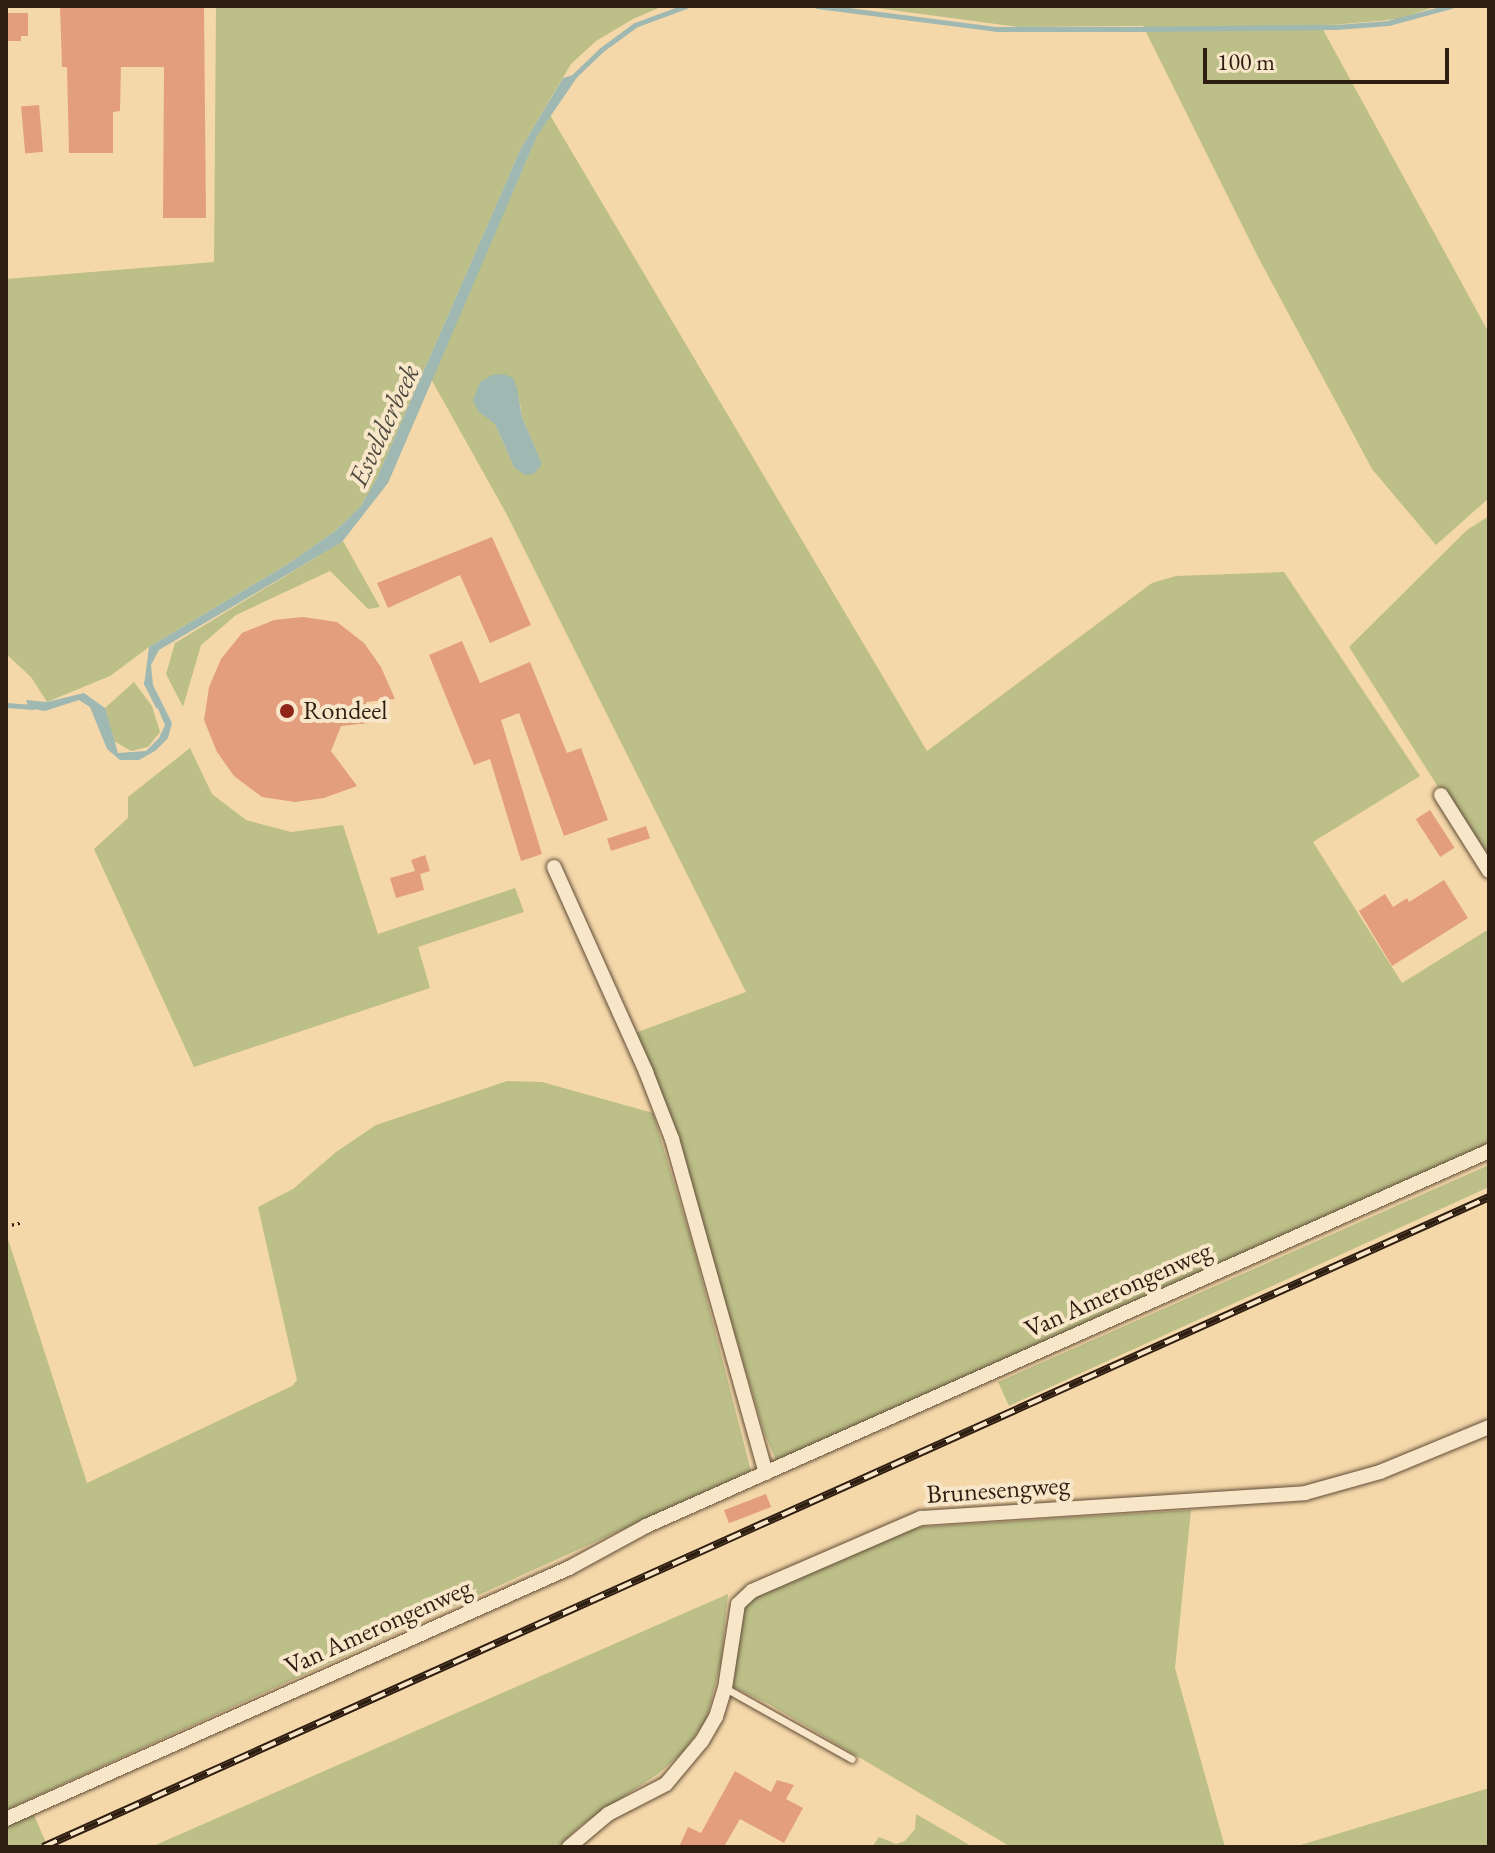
<!DOCTYPE html>
<style>
body{margin:0}
#map{position:relative;width:1495px;height:1853px;overflow:hidden;background:#f5d8aa;font-family:"EB Garamond",serif}
div>[style]{position:absolute}
[style*='--x']{left:calc(var(--x)*1px);top:calc(var(--y)*1px);width:calc(var(--w)*1px);rotate:calc(var(--a)*1deg)}
.green>*{inset:0;background:#bcbf88}
.water>*{inset:0;background:#9fb8b2}
.stream>*{height:5px;margin:-2.5px;padding:0 2.5px;transform-origin:2.5px;border-radius:2.5px;background:#9fb8b2}
.building>*{inset:0;background:#e39e7d;transform-origin:0 0}
.path>*{height:3px;margin-top:-1.5px;transform-origin:0;background:repeating-linear-gradient(90deg,#2e1d11 0 2px,transparent 0 6px)}
.roads{filter:drop-shadow(0 0 2px #604c37) drop-shadow(0 0 2px #604c37)}
.lane>*{height:7px;margin:-3.5px;padding:0 3.5px;transform-origin:3.5px;border-radius:3.5px;background:#f8e6c8}
.street>*{height:14px;margin:-7px;padding:0 7px;transform-origin:7px;border-radius:7px;background:#f8e6c8}
.rail>*{height:8px;margin-top:-4px;transform-origin:0;background:repeating-linear-gradient(90deg,#f8e6c8 0 15px,#2e1d11 0 30px);box-sizing:border-box;border-block:2px solid #2e1d11}
.dots>*{width:22px;height:22px;translate:-50% -50%;box-sizing:border-box;border:4px solid #f8e6c8;border-radius:50%}
span{translate:-50% -50%;white-space:nowrap;text-align:center;line-height:1.15;-webkit-text-stroke:8px #f8e6c8;paint-order:stroke}
.poi-label{font-size:26px;color:#2e1d11}
.left{translate:0 -50%;text-align:left}
.street-label{font-size:26px;color:#2e1d11}
.water-label{font-size:28px;color:#504c41;font-style:italic}
.frame{position:absolute;inset:0;border:8px solid #2e1d11;pointer-events:none}
.scale{position:absolute;left:1203px;top:48px;width:246px;height:36px;box-sizing:border-box;border:4px solid #2e1d11;border-top:0;padding-left:10px;font-size:24px;line-height:28px;white-space:nowrap;color:#2e1d11;-webkit-text-stroke:6px #f8e6c8;paint-order:stroke}
</style>
<div id="map">
<div class="green">
<i style="clip-path:polygon(216px 6px,663px 6px,633px 19px,596px 41px,571px 64px,521px 148px,377px 478px,361px 506px,335px 531px,288px 564px,149px 647px,110px 676px,47px 702px,31px 677px,6px 654px,6px 279px,214px 262px)"></i>
<i style="clip-path:polygon(862px 6px,1437px 6px,1399px 19px,1321px 26px,1489px 333px,1489px 498px,1436px 545px,1372px 469px,1258px 257px,1143px 26px,1018px 27px)"></i>
<i style="clip-path:polygon(evenodd,550px 115px,927px 751px,1152px 583px,1176px 576px,1284px 572px,1420px 776px,1313px 842px,1402px 983px,1489px 929px,1489px 1147px,778px 1465px,764px 1432px,674px 1129px,651px 1066px,635px 1033px,746px 992px,506px 513px,431px 379px,537px 136px,550px 115px,520px 402px,522px 417px,542px 464px,514px 467px,495px 424px,520px 402px)"></i>
<i style="clip-path:polygon(1489px 516px,1489px 867px,1349px 647px,1467px 530px)"></i>
<i style="clip-path:polygon(343px 541px,380px 607px,368px 609px,330px 571px,236px 615px,201px 645px,183px 707px,166px 674px,175px 643px)"></i>
<i style="clip-path:polygon(134px 682px,152px 706px,160px 732px,148px 747px,131px 751px,114px 741px,105px 708px)"></i>
<i style="clip-path:polygon(190px 748px,212px 794px,246px 820px,291px 832px,343px 825px,378px 934px,515px 888px,524px 912px,418px 947px,430px 988px,194px 1067px,94px 849px,128px 818px,128px 797px)"></i>
<i style="clip-path:polygon(507px 1081px,542px 1082px,653px 1113px,695px 1253px,751px 1471px,6px 1810px,6px 1233px,87px 1483px,292px 1386px,297px 1380px,258px 1207px,293px 1189px,336px 1152px,376px 1125px)"></i>
<i style="clip-path:polygon(1489px 1165px,1489px 1187px,1009px 1406px,998px 1382px)"></i>
<i style="clip-path:polygon(1191px 1510px,1175px 1668px,1225px 1847px,1011px 1847px,769px 1704px,733px 1687px,745px 1599px,907px 1528px)"></i>
<i style="clip-path:polygon(728px 1594px,721px 1663px,706px 1720px,683px 1752px,658px 1774px,581px 1825px,558px 1847px,151px 1847px)"></i>
<i style="clip-path:polygon(1489px 1788px,1489px 1847px,1294px 1847px)"></i>
<i style="clip-path:polygon(33px 1813px,48px 1847px,6px 1847px,6px 1825px)"></i>
<i style="clip-path:polygon(916px 1814px,973px 1847px,872px 1847px,879px 1837px,896px 1844px,905px 1841px,915px 1829px)"></i>
</div>
<div class="water">
<i style="clip-path:polygon(580px 73px,537px 136px,388px 483px,342px 542px,159px 650px,151px 665px,153px 685px,172px 723px,168px 738px,155px 751px,139px 760px,120px 760px,107px 749px,90px 707px,79px 700px,45px 711px,29px 708px,26px 700px,47px 702px,84px 693px,105px 708px,118px 753px,146px 751px,159px 738px,165px 725px,145px 678px,149px 647px,288px 564px,335px 531px,361px 506px,377px 478px,521px 148px,563px 78px)"></i>
<i style="clip-path:polygon(504px 374px,513px 378px,517px 388px,522px 417px,542px 464px,534px 474px,525px 475px,514px 467px,495px 424px,478px 411px,473px 400px,480px 382px,492px 375px)"></i>
</div>
<div class="stream">
<i style="--x:817;--y:6;--w:180;--a:7.3"></i>
<i style="--x:996;--y:29;--w:142;--a:0"></i>
<i style="--x:1138;--y:29;--w:198;--a:-0.6"></i>
<i style="--x:1336;--y:27;--w:52;--a:-4.4"></i>
<i style="--x:1388;--y:23;--w:65;--a:-15.1"></i>
<i style="--x:572;--y:78;--w:40;--a:-44"></i>
<i style="--x:601;--y:50;--w:42;--a:-36.3"></i>
<i style="--x:635;--y:25;--w:54;--a:-20.4"></i>
<i style="--x:147;--y:678;--w:5;--a:101"></i>
<i style="--x:146;--y:683;--w:25;--a:63"></i>
<i style="--x:6;--y:705;--w:27;--a:4"></i>
</div>
<div class="building">
<i style="clip-path:polygon(60px 6px,204px 6px,206px 218px,163px 218px,164px 67px,121px 67px,120px 111px,113px 112px,113px 153px,69px 153px,67px 67px,62px 67px)"></i>
<i style="clip-path:polygon(6px 13px,28px 13px,28px 36px,21px 36px,21px 41px,6px 41px)"></i>
<i style="left:39px;top:105px;width:47px;height:18px;rotate:85deg"></i>
<i style="clip-path:polygon(492px 537px,531px 625px,490px 643px,460px 575px,388px 608px,377px 583px)"></i>
<i style="clip-path:polygon(303px 617px,337px 622px,364px 643px,381px 667px,395px 699px,366px 702px,369px 723px,341px 726px,331px 751px,357px 786px,324px 798px,295px 802px,262px 797px,234px 776px,217px 752px,204px 720px,209px 687px,221px 659px,242px 633px,274px 620px)"></i>
<i style="clip-path:polygon(462px 641px,480px 683px,530px 662px,567px 753px,581px 748px,608px 820px,564px 836px,519px 713px,501px 720px,542px 854px,521px 861px,490px 759px,474px 765px,429px 655px)"></i>
<i style="left:1430px;top:810px;width:45px;height:17px;rotate:57deg"></i>
<i style="left:646px;top:826px;width:13px;height:41px;rotate:72deg"></i>
<i style="clip-path:polygon(425px 855px,430px 871px,420px 874px,424px 890px,396px 898px,390px 878px,415px 871px,411px 860px)"></i>
<i style="clip-path:polygon(1444px 880px,1468px 918px,1392px 966px,1359px 911px,1385px 894px,1393px 907px,1407px 898px,1409px 902px)"></i>
<i style="left:766px;top:1494px;width:14px;height:45px;rotate:69deg"></i>
<i style="clip-path:polygon(735px 1771px,771px 1792px,777px 1780px,794px 1785px,786px 1799px,803px 1808px,784px 1843px,740px 1819px,725px 1845px,729px 1847px,679px 1847px,688px 1827px,701px 1833px)"></i>
</div>
<div class="path">
<i style="--x:6;--y:1226;--w:17;--a:-13"></i>
</div>
<div class="roads">
<div class="lane">
<i style="--x:725;--y:1688;--w:145;--a:29.2"></i>
</div>
<div class="street">
<i style="--x:1441;--y:795;--w:90;--a:57.7"></i>
<i style="--x:554;--y:867;--w:225;--a:65.8"></i>
<i style="--x:646;--y:1072;--w:72;--a:68.8"></i>
<i style="--x:672;--y:1139;--w:347;--a:74.3"></i>
<i style="--x:6;--y:1819;--w:616;--a:-24.03"></i>
<i style="--x:569;--y:1568;--w:88;--a:-28.6"></i>
<i style="--x:646;--y:1526;--w:923;--a:-23.98"></i>
<i style="--x:569;--y:1847;--w:51;--a:-40.2"></i>
<i style="--x:608;--y:1814;--w:65;--a:-27.3"></i>
<i style="--x:666;--y:1784;--w:56;--a:-50.1"></i>
<i style="--x:702;--y:1741;--w:28;--a:-60"></i>
<i style="--x:716;--y:1717;--w:30;--a:-73"></i>
<i style="--x:725;--y:1688;--w:85;--a:-81.2"></i>
<i style="--x:738;--y:1604;--w:19;--a:-43"></i>
<i style="--x:752;--y:1591;--w:184;--a:-23.4"></i>
<i style="--x:921;--y:1518;--w:385;--a:-3.7"></i>
<i style="--x:1305;--y:1493;--w:78;--a:-15.6"></i>
<i style="--x:1380;--y:1472;--w:118;--a:-22.4"></i>
</div>
</div>
<div class="rail">
<i style="--x:43;--y:1847;--w:1585;--a:-24.2"></i>
</div>
<div class="dots">
<i style="left:287px;top:711px;background:#8f2418"></i>
</div>
<div class="poi-label">
<span class="left" style="left:303px;top:711px">Rondeel</span>
</div>
<div class="street-label">
<span style="left:1118px;top:1290px;rotate:-24deg">Van Amerongenweg</span>
<span style="left:998px;top:1490px;rotate:-4deg">Brunesengweg</span>
<span style="left:378px;top:1627px;rotate:-24deg">Van Amerongenweg</span>
</div>
<div class="water-label">
<span style="left:383px;top:425px;rotate:-65deg">Esvelderbeek</span>
</div>
<div class="frame"></div>
<div class="scale">100 m</div>
</div>
